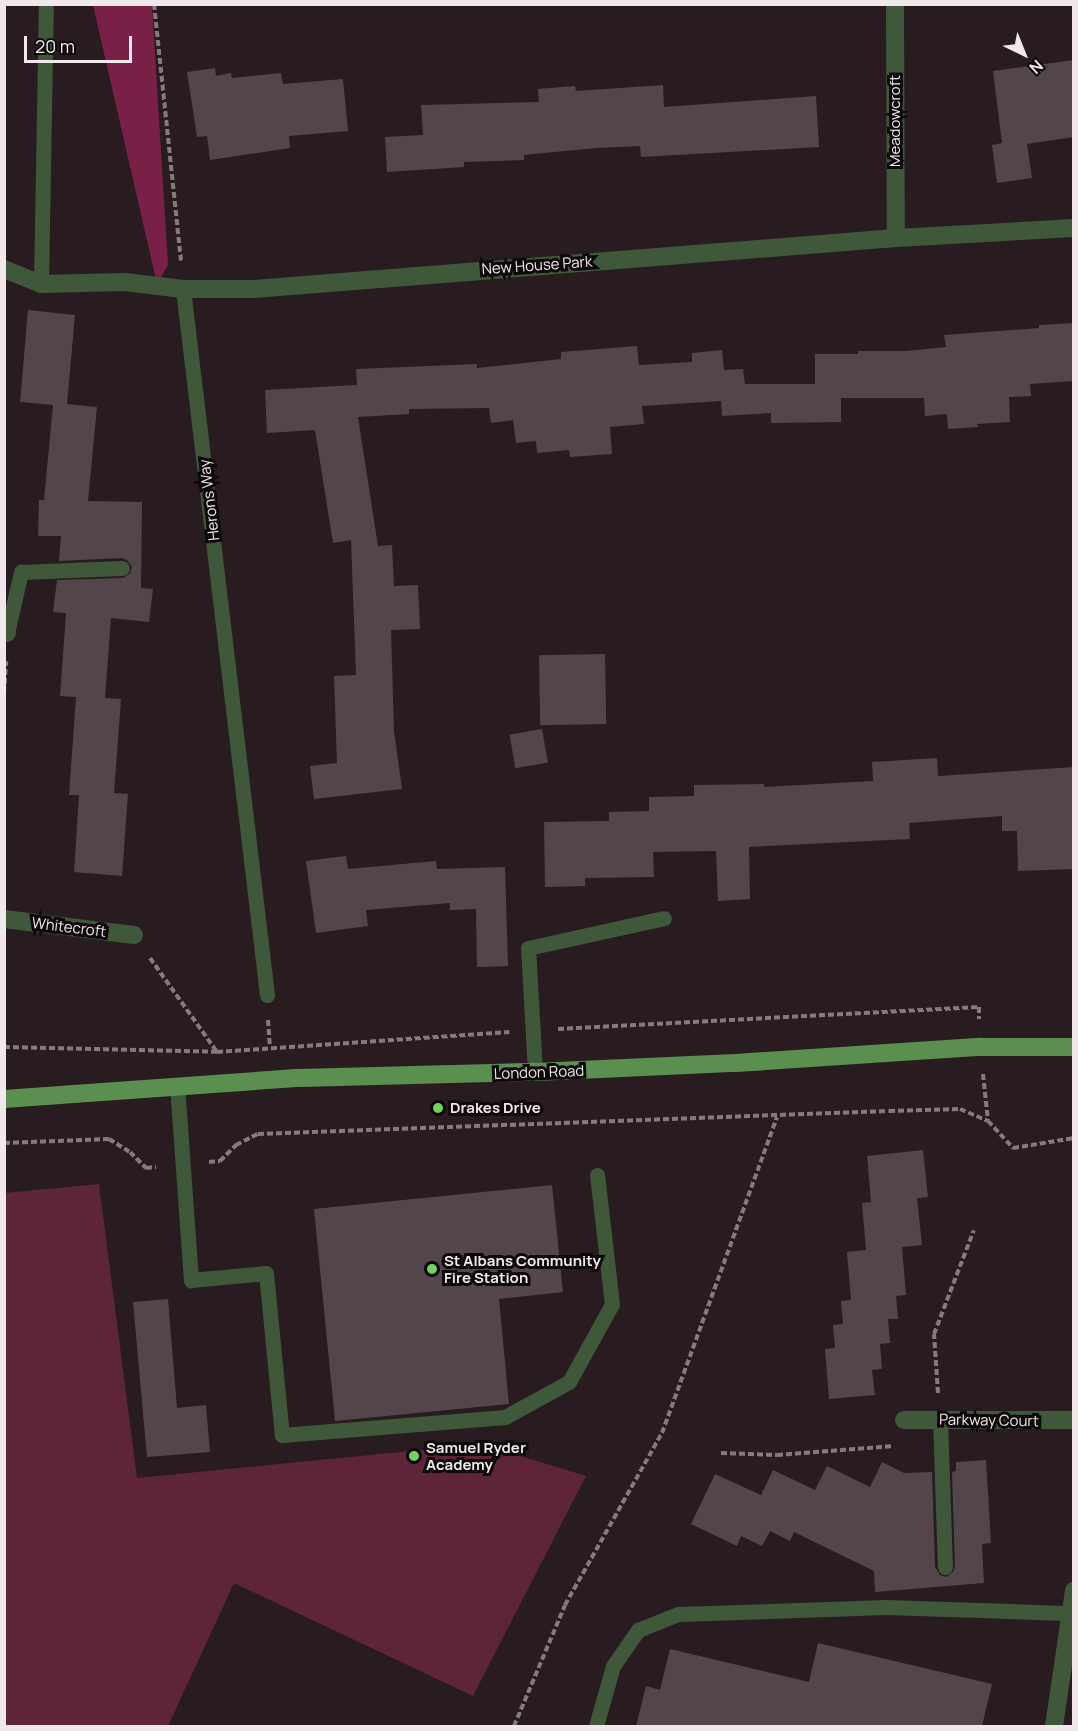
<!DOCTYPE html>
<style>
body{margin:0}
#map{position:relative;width:1078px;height:1731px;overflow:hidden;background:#281c20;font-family:Manrope,sans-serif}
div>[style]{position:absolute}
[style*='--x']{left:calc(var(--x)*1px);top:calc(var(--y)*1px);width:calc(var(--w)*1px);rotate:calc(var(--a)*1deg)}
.green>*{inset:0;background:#5e243a}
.forest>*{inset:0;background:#782045}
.building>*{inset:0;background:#53464a;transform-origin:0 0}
.path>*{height:4px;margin-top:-2px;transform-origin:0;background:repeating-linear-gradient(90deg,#857b7e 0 6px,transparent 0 9px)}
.service>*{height:15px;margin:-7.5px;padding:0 7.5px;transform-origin:7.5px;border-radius:7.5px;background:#3f583a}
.minor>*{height:18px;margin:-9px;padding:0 9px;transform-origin:9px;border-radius:9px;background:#3f583a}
.tertiary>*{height:18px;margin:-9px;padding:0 9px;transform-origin:9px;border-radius:9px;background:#3f583a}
.primary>*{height:18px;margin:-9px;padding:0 9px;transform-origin:9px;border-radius:9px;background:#5a8f50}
.dots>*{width:16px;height:16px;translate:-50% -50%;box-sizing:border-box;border:3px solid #0d080a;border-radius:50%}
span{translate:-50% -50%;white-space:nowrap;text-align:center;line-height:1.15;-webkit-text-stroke:6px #0d080a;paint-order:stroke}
.street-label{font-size:15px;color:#f0e8ea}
.poi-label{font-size:15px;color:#f0e8ea;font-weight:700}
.left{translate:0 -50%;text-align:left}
.frame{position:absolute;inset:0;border:6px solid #f0e8ea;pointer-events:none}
.north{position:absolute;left:994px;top:24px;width:60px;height:60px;-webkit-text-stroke:4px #0d080a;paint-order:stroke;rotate:137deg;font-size:16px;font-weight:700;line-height:24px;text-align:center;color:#f0e8ea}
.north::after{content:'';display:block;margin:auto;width:21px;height:27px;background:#f0e8ea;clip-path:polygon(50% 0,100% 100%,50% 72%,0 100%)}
.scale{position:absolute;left:24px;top:36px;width:108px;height:27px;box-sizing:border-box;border:3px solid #f0e8ea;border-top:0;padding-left:8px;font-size:18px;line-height:21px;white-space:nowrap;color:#f0e8ea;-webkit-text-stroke:4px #0d080a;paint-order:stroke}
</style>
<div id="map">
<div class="green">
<i style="clip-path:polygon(99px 1184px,137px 1478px,481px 1444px,586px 1476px,473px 1696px,234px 1583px,168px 1726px,5px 1726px,5px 1193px)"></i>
</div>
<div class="forest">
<i style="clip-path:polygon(93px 5px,152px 5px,168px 265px,157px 284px)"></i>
</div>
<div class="building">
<i style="clip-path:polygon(1074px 60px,1074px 137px,1027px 144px,1032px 178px,997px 183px,992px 145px,1002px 143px,993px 71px)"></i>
<i style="clip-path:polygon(215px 68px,216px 76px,231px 73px,232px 78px,281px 73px,283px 84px,343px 79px,348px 131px,289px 136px,290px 148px,210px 160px,207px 136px,197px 137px,187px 72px)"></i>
<i style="clip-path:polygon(663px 85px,664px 107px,816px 96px,819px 147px,641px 157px,640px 146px,596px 148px,524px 155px,524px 160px,464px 162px,464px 167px,387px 172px,385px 137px,423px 135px,421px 105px,539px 102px,538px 89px,575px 86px,576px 91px)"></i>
<i style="clip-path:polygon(28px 310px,75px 315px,67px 404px,97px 407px,88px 501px,142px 502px,141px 588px,153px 589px,149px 622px,111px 618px,105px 698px,121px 699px,114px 793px,128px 794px,122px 876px,74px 872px,79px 795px,69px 795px,76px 697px,60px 696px,66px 613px,53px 612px,57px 580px,123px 578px,130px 573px,132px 567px,127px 560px,122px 558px,59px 561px,61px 536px,38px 536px,39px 500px,44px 500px,53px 405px,20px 402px)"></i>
<i style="clip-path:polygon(1074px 323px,1074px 381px,1030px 384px,1031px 396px,1009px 397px,1010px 422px,977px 424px,978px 427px,948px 429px,947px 414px,925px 416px,924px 398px,841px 398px,841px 422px,771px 423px,771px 413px,722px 416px,721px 401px,642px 406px,644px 424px,610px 427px,612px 454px,570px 457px,569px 450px,537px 453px,536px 441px,516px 443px,513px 420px,491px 423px,489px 408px,409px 409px,409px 414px,358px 417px,378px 546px,392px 545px,394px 586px,418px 585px,420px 629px,391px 630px,394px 731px,402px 789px,314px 799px,310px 766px,337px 763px,334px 676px,356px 675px,351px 540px,333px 543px,315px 430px,267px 433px,265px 390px,357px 385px,356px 369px,477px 364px,477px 368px,561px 359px,561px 352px,637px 346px,639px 365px,692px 362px,692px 353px,722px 350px,724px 370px,743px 369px,745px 384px,815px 384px,815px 354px,858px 354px,858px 351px,906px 351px,946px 347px,944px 335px,1039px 328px,1039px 325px)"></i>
<i style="left:605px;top:654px;width:70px;height:66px;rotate:89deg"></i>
<i style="left:542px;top:729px;width:34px;height:33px;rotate:80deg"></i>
<i style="clip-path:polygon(937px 758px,938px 776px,1074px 767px,1074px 869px,1018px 871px,1017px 831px,1002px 831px,1002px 816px,909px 823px,910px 839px,749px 847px,750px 899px,718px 901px,716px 851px,653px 852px,654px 877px,585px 878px,585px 886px,545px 887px,544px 822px,609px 821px,609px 812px,649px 811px,649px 797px,694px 796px,694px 785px,764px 784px,764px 787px,873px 781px,872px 762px)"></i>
<i style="clip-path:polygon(346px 856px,348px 869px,436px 861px,437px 869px,505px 867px,508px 966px,477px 967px,476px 909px,450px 910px,450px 903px,366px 910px,368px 926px,316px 933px,306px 861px)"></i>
<i style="clip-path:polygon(923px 1150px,928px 1197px,917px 1198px,922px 1245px,902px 1247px,906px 1295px,896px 1296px,898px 1319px,888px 1319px,890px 1343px,880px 1344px,882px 1369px,872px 1370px,875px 1395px,829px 1399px,825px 1349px,835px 1348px,833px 1325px,843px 1324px,841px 1301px,851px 1300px,847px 1252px,866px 1250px,862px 1203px,871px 1202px,867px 1156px)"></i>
<i style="clip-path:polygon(552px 1185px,563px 1292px,499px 1299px,509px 1404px,335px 1421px,314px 1209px)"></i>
<i style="clip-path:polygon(168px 1299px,177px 1408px,206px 1405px,210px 1452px,147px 1457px,133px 1302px)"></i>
<i style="clip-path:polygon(986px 1460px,991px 1543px,982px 1544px,984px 1583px,875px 1592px,874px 1571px,794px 1532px,790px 1541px,770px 1531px,762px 1546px,741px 1536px,737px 1546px,691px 1524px,715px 1474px,761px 1495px,773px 1470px,815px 1490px,827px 1466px,870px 1487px,882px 1462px,904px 1473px,932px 1472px,935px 1567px,940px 1575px,946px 1577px,953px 1572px,955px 1567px,952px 1472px,956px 1471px,956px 1462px)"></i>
<i style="clip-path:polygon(818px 1643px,992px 1684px,982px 1726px,636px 1726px,646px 1686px,660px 1690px,670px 1649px,809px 1682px)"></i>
</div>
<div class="path">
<i style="--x:154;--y:4;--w:258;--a:84"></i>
<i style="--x:4;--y:693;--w:32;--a:-86"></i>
<i style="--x:150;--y:958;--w:115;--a:54.5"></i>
<i style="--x:268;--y:1020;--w:27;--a:86"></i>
<i style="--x:558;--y:1029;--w:422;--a:-3"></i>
<i style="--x:979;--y:1007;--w:12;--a:90"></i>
<i style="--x:4;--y:1047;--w:213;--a:1.3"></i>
<i style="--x:217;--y:1052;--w:293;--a:-3.9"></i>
<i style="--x:983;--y:1074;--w:47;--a:83.9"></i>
<i style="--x:4;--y:1143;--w:105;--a:-2.2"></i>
<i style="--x:109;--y:1139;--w:25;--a:32"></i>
<i style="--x:130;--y:1152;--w:23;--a:45"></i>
<i style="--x:146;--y:1168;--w:10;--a:-6"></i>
<i style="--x:209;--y:1162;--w:11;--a:-5"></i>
<i style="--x:220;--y:1161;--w:23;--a:-45"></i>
<i style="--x:236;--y:1145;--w:25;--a:-27"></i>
<i style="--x:258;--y:1134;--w:631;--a:-2.09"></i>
<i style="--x:889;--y:1111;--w:71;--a:-1.6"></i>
<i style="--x:960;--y:1109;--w:30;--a:23"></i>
<i style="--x:988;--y:1121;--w:37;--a:47"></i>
<i style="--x:1013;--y:1148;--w:62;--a:-9.3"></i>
<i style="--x:938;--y:1393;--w:59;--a:-93.9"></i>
<i style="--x:934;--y:1334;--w:111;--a:-69"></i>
<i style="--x:721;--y:1453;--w:56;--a:2"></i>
<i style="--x:777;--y:1455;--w:117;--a:-4.4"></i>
<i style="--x:514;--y:1726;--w:131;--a:-67.1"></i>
<i style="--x:565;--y:1605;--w:197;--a:-60.6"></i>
<i style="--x:662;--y:1433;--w:336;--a:-70"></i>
</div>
<div class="service">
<i style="--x:41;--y:284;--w:280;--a:-89"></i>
<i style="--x:183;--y:289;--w:711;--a:83.21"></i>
<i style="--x:7;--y:633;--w:63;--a:-77.1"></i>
<i style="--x:21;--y:572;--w:101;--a:-2.3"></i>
<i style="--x:535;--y:1072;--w:124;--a:-93.2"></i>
<i style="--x:528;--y:948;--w:139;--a:-12.4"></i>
<i style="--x:177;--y:1085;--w:196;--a:85.9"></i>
<i style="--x:191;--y:1280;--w:75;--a:-5.3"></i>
<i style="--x:266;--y:1273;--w:163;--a:84.4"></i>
<i style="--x:282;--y:1435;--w:224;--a:-4.6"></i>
<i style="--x:505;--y:1417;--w:73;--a:-28.7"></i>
<i style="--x:569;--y:1382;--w:89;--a:-61.1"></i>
<i style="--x:612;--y:1304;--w:130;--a:-96.6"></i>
<i style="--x:940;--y:1418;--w:149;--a:88.1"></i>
<i style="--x:596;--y:1726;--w:62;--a:-74.2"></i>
<i style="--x:613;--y:1666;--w:44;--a:-55.2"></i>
<i style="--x:638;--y:1630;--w:43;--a:-21.8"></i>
<i style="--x:678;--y:1614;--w:208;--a:-1.9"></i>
<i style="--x:886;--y:1607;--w:185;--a:1.9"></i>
</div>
<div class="minor">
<i style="--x:895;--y:4;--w:234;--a:89.8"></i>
<i style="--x:4;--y:269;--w:40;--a:22"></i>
<i style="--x:41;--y:284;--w:84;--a:-1.4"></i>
<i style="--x:125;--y:282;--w:58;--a:6.9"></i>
<i style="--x:183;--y:289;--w:70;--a:0"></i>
<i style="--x:253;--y:289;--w:645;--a:-4.53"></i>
<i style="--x:896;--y:238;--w:178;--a:-3.2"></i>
<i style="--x:4;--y:633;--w:3;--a:0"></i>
<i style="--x:4;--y:919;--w:131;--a:7"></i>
<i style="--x:904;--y:1420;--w:170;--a:0"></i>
</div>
<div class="tertiary">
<i style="--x:1054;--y:1726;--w:137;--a:-81.6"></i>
</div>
<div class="primary">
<i style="--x:4;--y:1099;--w:296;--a:-4.1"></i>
<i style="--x:299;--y:1078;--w:236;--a:-1.5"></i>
<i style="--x:535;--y:1072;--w:201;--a:-2.6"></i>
<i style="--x:736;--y:1063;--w:245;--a:-3.8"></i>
<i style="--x:980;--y:1047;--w:94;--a:0"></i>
</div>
<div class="dots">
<i style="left:438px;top:1108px;background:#71d35e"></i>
<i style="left:432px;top:1269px;background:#71d35e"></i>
<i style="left:414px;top:1456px;background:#71d35e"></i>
</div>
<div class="street-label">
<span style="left:895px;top:121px;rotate:-90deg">Meadowcroft</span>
<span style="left:537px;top:265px;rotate:-4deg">New House Park</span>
<span style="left:209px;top:500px;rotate:-97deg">Herons Way</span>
<span style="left:69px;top:927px;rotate:7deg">Whitecroft</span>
<span style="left:539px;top:1072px;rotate:-2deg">London Road</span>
<span style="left:989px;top:1420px;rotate:1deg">Parkway Court</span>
</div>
<div class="poi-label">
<span class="left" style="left:450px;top:1108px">Drakes Drive</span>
<span class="left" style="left:444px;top:1269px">St Albans Community<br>Fire Station</span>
<span class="left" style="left:426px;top:1456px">Samuel Ryder<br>Academy</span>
</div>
<div class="frame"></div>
<div class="north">N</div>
<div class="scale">20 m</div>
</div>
